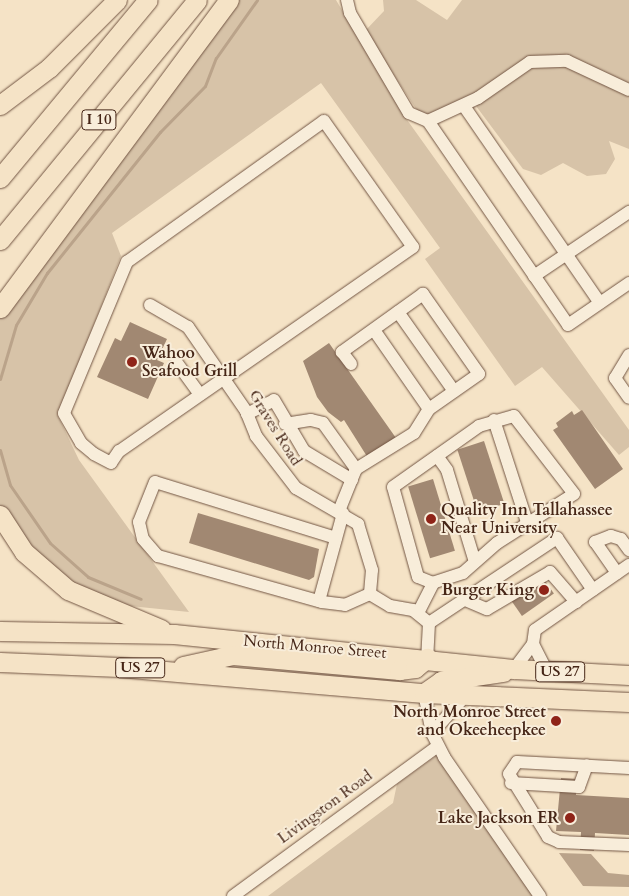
<!DOCTYPE html>
<style>
body{margin:0}
#map{position:relative;width:629px;height:896px;overflow:hidden;background:#f5e3c6;font-family:Cardo,serif}
div>[style]{position:absolute}
[style*='--x']{left:calc(var(--x)*1px);top:calc(var(--y)*1px);width:calc(var(--w)*1px);rotate:calc(var(--a)*1deg)}
.green>*{inset:0;background:#d7c3a8}
.water>*{inset:0;background:#baa38a}
.stream>*{height:3px;margin:-1.5px;padding:0 1.5px;transform-origin:1.5px;border-radius:1.5px;background:#baa38a}
.building>*{inset:0;background:#a18872;transform-origin:0 0}
.roads{filter:drop-shadow(0 0 1px #725543) drop-shadow(0 0 1px #725543)}
.minor>*{height:12px;margin:-6px;padding:0 6px;transform-origin:6px;border-radius:6px;background:#f8edda}
.highway>*{height:19px;margin:-9.5px;padding:0 9.5px;transform-origin:9.5px;border-radius:9.5px;background:#f5e3c6}
.dots>*{width:14px;height:14px;translate:-50% -50%;box-sizing:border-box;border:2px solid #f8edda;border-radius:50%}
span{translate:-50% -50%;white-space:nowrap;text-align:center;line-height:1.15;-webkit-text-stroke:4px #f8edda;paint-order:stroke}
.shield-label span{padding:1px 4px;background:#f8edda;border:1px solid;border-radius:4px;-webkit-text-stroke-width:0}
.shield-label{font-size:15px;color:#462617;font-weight:700}
.poi-label{font-size:16px;color:#462617;font-weight:700}
.left{translate:0 -50%;text-align:left}
.right{translate:-100% -50%;text-align:right}
.street-label{font-size:16px;color:#462617}
</style>
<div id="map">
<div class="green">
<i style="clip-path:polygon(237px 0,336px 0,405px 117px,629px 430px,629px 447px,619px 455px,542px 367px,515px 386px,425px 259px,440px 248px,321px 83px,112px 233px,121px 256px,58px 416px,79px 460px,189px 612px,130px 606px,63px 581px,14px 530px,0 505px,0 319px)"></i>
<i style="clip-path:polygon(383px 0,416px 0,447px 20px,462px 0,629px 0,629px 149px,609px 141px,615px 159px,606px 174px,587px 176px,563px 163px,541px 175px,523px 169px,470px 98px,422px 118px,365px 31px,384px 11px)"></i>
<i style="clip-path:polygon(437px 755px,533px 896px,268px 896px,393px 803px,397px 784px)"></i>
</div>
<div class="water">
<i style="clip-path:polygon(559px 853px,591px 854px,608px 873px,629px 875px,629px 887px,583px 886px)"></i>
</div>
<div class="stream">
<i style="--x:0;--y:379;--w:56;--a:-73.5"></i>
<i style="--x:16;--y:325;--w:61;--a:-59.2"></i>
<i style="--x:47;--y:273;--w:181;--a:-51.3"></i>
<i style="--x:160;--y:132;--w:64;--a:-45.6"></i>
<i style="--x:205;--y:86;--w:30;--a:-69"></i>
<i style="--x:216;--y:58;--w:71;--a:-54.7"></i>
<i style="--x:0;--y:450;--w:36;--a:74"></i>
<i style="--x:10;--y:485;--w:70;--a:55.4"></i>
<i style="--x:50;--y:543;--w:51;--a:41.8"></i>
<i style="--x:88;--y:577;--w:57;--a:22.5"></i>
</div>
<div class="building">
<i style="clip-path:polygon(130px 322px,167px 339px,157px 360px,164px 363px,148px 399px,97px 377px,115px 338px,121px 341px)"></i>
<i style="clip-path:polygon(329px 343px,396px 438px,368px 458px,344px 420px,341px 422px,328px 412px,317px 397px,303px 361px)"></i>
<i style="clip-path:polygon(582px 410px,623px 469px,595px 489px,553px 430px,558px 427px,556px 423px,572px 411px,574px 415px)"></i>
<i style="left:484px;top:441px;width:66px;height:28px;rotate:72deg"></i>
<i style="left:433px;top:479px;width:75px;height:26px;rotate:73deg"></i>
<i style="clip-path:polygon(198px 513px,319px 549px,314px 577px,309px 580px,189px 543px)"></i>
<i style="left:543px;top:578px;width:19px;height:39px;rotate:55deg"></i>
<i style="clip-path:polygon(561px 778px,577px 779px,576px 795px,629px 798px,629px 835px,595px 833px,594px 851px,580px 850px,581px 832px,556px 831px)"></i>
</div>
<div class="roads">
<div class="minor">
<i style="--x:347;--y:0;--w:13;--a:77"></i>
<i style="--x:350;--y:13;--w:116;--a:59.5"></i>
<i style="--x:409;--y:113;--w:21;--a:23"></i>
<i style="--x:428;--y:121;--w:55;--a:-24.7"></i>
<i style="--x:478;--y:98;--w:63;--a:-34.7"></i>
<i style="--x:530;--y:62;--w:37;--a:-2"></i>
<i style="--x:567;--y:61;--w:68;--a:25.1"></i>
<i style="--x:464;--y:106;--w:239;--a:55.4"></i>
<i style="--x:324;--y:121;--w:154;--a:54.8"></i>
<i style="--x:413;--y:247;--w:358;--a:145.2"></i>
<i style="--x:119;--y:451;--w:14;--a:124"></i>
<i style="--x:111;--y:463;--w:19;--a:-152"></i>
<i style="--x:94;--y:454;--w:17;--a:-140"></i>
<i style="--x:81;--y:443;--w:34;--a:-120"></i>
<i style="--x:64;--y:413;--w:164;--a:-67.4"></i>
<i style="--x:127;--y:262;--w:242;--a:-35.6"></i>
<i style="--x:428;--y:121;--w:247;--a:55.5"></i>
<i style="--x:568;--y:325;--w:74;--a:-34.5"></i>
<i style="--x:534;--y:276;--w:115;--a:-34"></i>
<i style="--x:150;--y:305;--w:44;--a:30.1"></i>
<i style="--x:188;--y:327;--w:102;--a:55.4"></i>
<i style="--x:246;--y:411;--w:27;--a:68"></i>
<i style="--x:256;--y:436;--w:66;--a:52.4"></i>
<i style="--x:296;--y:488;--w:72;--a:30.1"></i>
<i style="--x:358;--y:524;--w:48;--a:73.1"></i>
<i style="--x:372;--y:570;--w:24;--a:95"></i>
<i style="--x:370;--y:594;--w:23;--a:31"></i>
<i style="--x:390;--y:606;--w:23;--a:10"></i>
<i style="--x:413;--y:610;--w:21;--a:39"></i>
<i style="--x:429;--y:623;--w:35;--a:93"></i>
<i style="--x:398;--y:312;--w:97;--a:54.7"></i>
<i style="--x:374;--y:330;--w:96;--a:55.2"></i>
<i style="--x:629;--y:355;--w:27;--a:121"></i>
<i style="--x:615;--y:378;--w:24;--a:55"></i>
<i style="--x:177;--y:363;--w:39;--a:54"></i>
<i style="--x:247;--y:414;--w:30;--a:-27"></i>
<i style="--x:274;--y:400;--w:59;--a:59.5"></i>
<i style="--x:304;--y:451;--w:56;--a:31.1"></i>
<i style="--x:514;--y:416;--w:98;--a:52.4"></i>
<i style="--x:574;--y:494;--w:91;--a:147.5"></i>
<i style="--x:497;--y:543;--w:45;--a:138.6"></i>
<i style="--x:463;--y:573;--w:32;--a:162"></i>
<i style="--x:433;--y:583;--w:16;--a:-158"></i>
<i style="--x:418;--y:577;--w:93;--a:-105.5"></i>
<i style="--x:393;--y:487;--w:105;--a:-35.3"></i>
<i style="--x:479;--y:426;--w:36;--a:-16"></i>
<i style="--x:494;--y:420;--w:110;--a:72.1"></i>
<i style="--x:285;--y:424;--w:26;--a:-9"></i>
<i style="--x:311;--y:420;--w:12;--a:14"></i>
<i style="--x:323;--y:423;--w:57;--a:54.3"></i>
<i style="--x:437;--y:456;--w:17;--a:54"></i>
<i style="--x:447;--y:470;--w:96;--a:73.1"></i>
<i style="--x:339;--y:511;--w:45;--a:-68"></i>
<i style="--x:356;--y:469;--w:68;--a:-31.8"></i>
<i style="--x:414;--y:433;--w:28;--a:-58"></i>
<i style="--x:429;--y:409;--w:61;--a:-35"></i>
<i style="--x:479;--y:374;--w:98;--a:-125"></i>
<i style="--x:423;--y:294;--w:100;--a:144.4"></i>
<i style="--x:342;--y:352;--w:15;--a:53"></i>
<i style="--x:336;--y:538;--w:189;--a:-162.8"></i>
<i style="--x:155;--y:482;--w:43;--a:111.8"></i>
<i style="--x:139;--y:522;--w:17;--a:77"></i>
<i style="--x:143;--y:539;--w:23;--a:49"></i>
<i style="--x:158;--y:556;--w:170;--a:15.7"></i>
<i style="--x:322;--y:602;--w:23;--a:7"></i>
<i style="--x:345;--y:605;--w:27;--a:-24"></i>
<i style="--x:617;--y:573;--w:38;--a:-125"></i>
<i style="--x:595;--y:542;--w:17;--a:-21"></i>
<i style="--x:611;--y:536;--w:10;--a:17"></i>
<i style="--x:621;--y:539;--w:14;--a:54"></i>
<i style="--x:463;--y:599;--w:26;--a:23"></i>
<i style="--x:487;--y:609;--w:73;--a:-30.4"></i>
<i style="--x:550;--y:572;--w:40;--a:49"></i>
<i style="--x:319;--y:601;--w:91;--a:-74.7"></i>
<i style="--x:418;--y:613;--w:34;--a:-63"></i>
<i style="--x:429;--y:623;--w:154;--a:-33.6"></i>
<i style="--x:557;--y:538;--w:63;--a:55.3"></i>
<i style="--x:533;--y:644;--w:30;--a:63"></i>
<i style="--x:514;--y:669;--w:31;--a:-53"></i>
<i style="--x:533;--y:644;--w:14;--a:-82"></i>
<i style="--x:535;--y:630;--w:114;--a:-34.7"></i>
<i style="--x:424;--y:693;--w:41;--a:78.7"></i>
<i style="--x:432;--y:733;--w:27;--a:63"></i>
<i style="--x:444;--y:757;--w:169;--a:55.4"></i>
<i style="--x:432;--y:733;--w:51;--a:-48.2"></i>
<i style="--x:629;--y:768;--w:112;--a:-176.9"></i>
<i style="--x:517;--y:762;--w:14;--a:124"></i>
<i style="--x:509;--y:774;--w:74;--a:58.2"></i>
<i style="--x:548;--y:837;--w:12;--a:24"></i>
<i style="--x:559;--y:842;--w:70;--a:2.5"></i>
<i style="--x:511;--y:783;--w:68;--a:3.4"></i>
<i style="--x:579;--y:787;--w:23;--a:-70"></i>
<i style="--x:233;--y:896;--w:254;--a:-36.2"></i>
</div>
<div class="highway">
<i style="--x:0;--y:105;--w:61;--a:-37.1"></i>
<i style="--x:49;--y:68;--w:96;--a:-45"></i>
<i style="--x:0;--y:178;--w:231;--a:-50.3"></i>
<i style="--x:0;--y:240;--w:310;--a:-50.6"></i>
<i style="--x:0;--y:308;--w:384;--a:-53.4"></i>
<i style="--x:0;--y:515;--w:44;--a:57"></i>
<i style="--x:24;--y:552;--w:58;--a:40.8"></i>
<i style="--x:68;--y:590;--w:101;--a:22.8"></i>
<i style="--x:0;--y:631;--w:174;--a:1"></i>
<i style="--x:174;--y:634;--w:342;--a:5.9"></i>
<i style="--x:514;--y:669;--w:115;--a:3"></i>
<i style="--x:0;--y:662;--w:119;--a:2.4"></i>
<i style="--x:119;--y:667;--w:306;--a:4.9"></i>
<i style="--x:424;--y:693;--w:205;--a:2.5"></i>
<i style="--x:183;--y:666;--w:51;--a:-12.4"></i>
<i style="--x:233;--y:655;--w:167;--a:5.2"></i>
<i style="--x:399;--y:670;--w:16;--a:-7"></i>
<i style="--x:415;--y:668;--w:16;--a:-40"></i>
<i style="--x:424;--y:693;--w:21;--a:-35"></i>
<i style="--x:441;--y:681;--w:63;--a:-8.3"></i>
</div>
</div>
<div class="dots">
<i style="left:132px;top:362px;background:#8f2418"></i>
<i style="left:431px;top:519px;background:#8f2418"></i>
<i style="left:544px;top:590px;background:#8f2418"></i>
<i style="left:556px;top:721px;background:#8f2418"></i>
<i style="left:570px;top:818px;background:#8f2418"></i>
</div>
<div class="shield-label">
<span style="left:99px;top:120px">I 10</span>
<span style="left:140px;top:668px">US 27</span>
<span style="left:560px;top:672px">US 27</span>
</div>
<div class="poi-label">
<span class="left" style="left:142px;top:362px">Wahoo<br>Seafood Grill</span>
<span class="left" style="left:441px;top:519px">Quality Inn Tallahassee<br>Near University</span>
<span class="right" style="left:534px;top:590px">Burger King</span>
<span class="right" style="left:546px;top:721px">North Monroe Street<br>and Okeeheepkee</span>
<span class="right" style="left:559px;top:818px">Lake Jackson ER</span>
</div>
<div class="street-label">
<span style="left:275px;top:428px;rotate:58deg">Graves Road</span>
<span style="left:315px;top:647px;rotate:5deg">North Monroe Street</span>
<span style="left:325px;top:807px;rotate:-36deg">Livingston Road</span>
</div>
</div>
